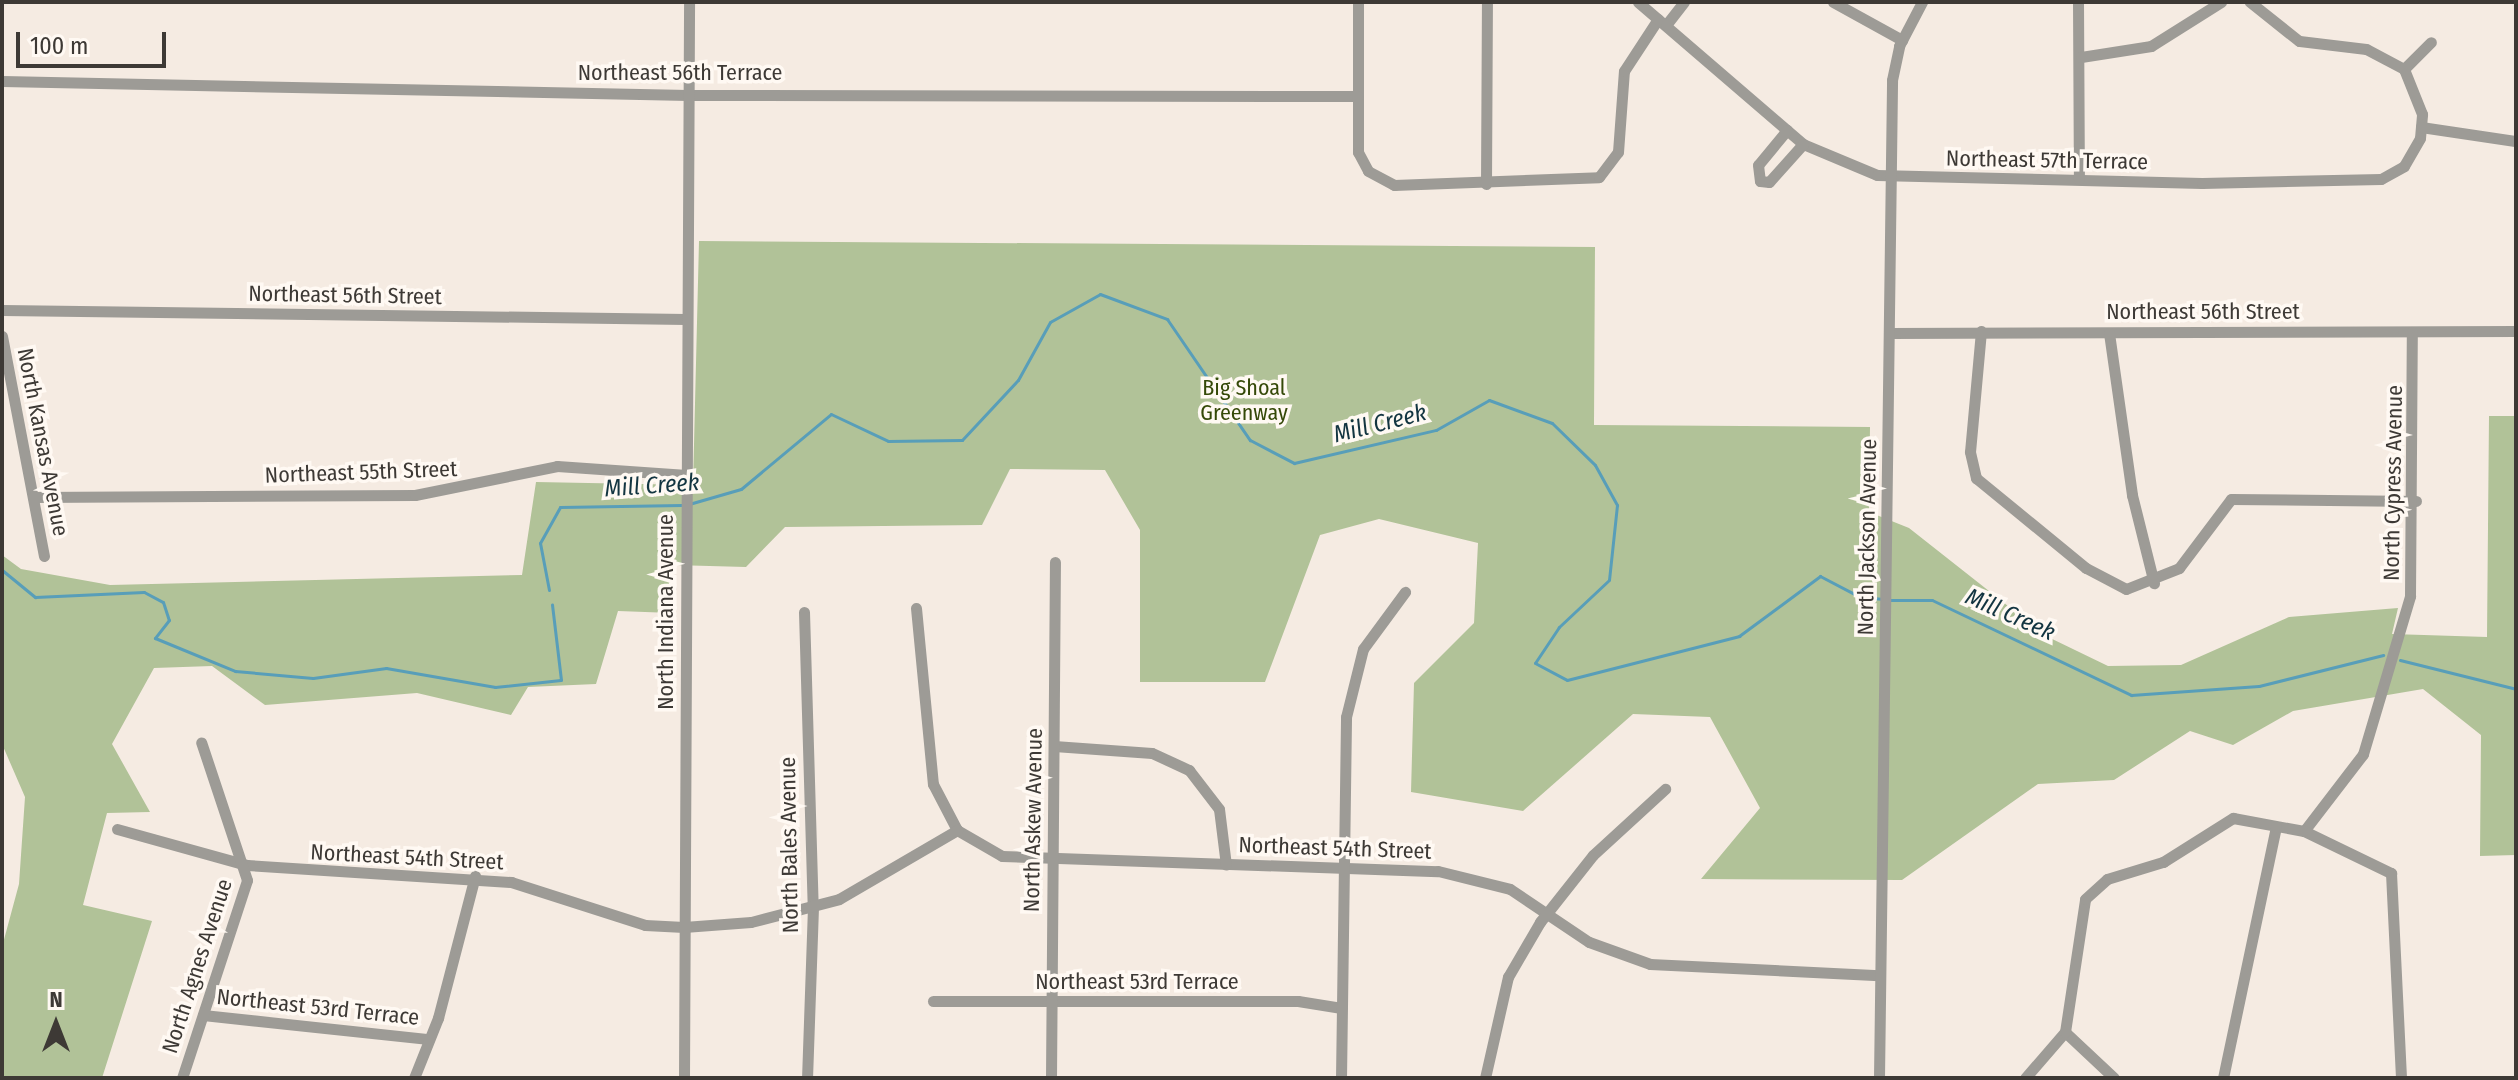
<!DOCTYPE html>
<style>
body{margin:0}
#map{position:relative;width:2518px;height:1080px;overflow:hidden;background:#f5ebe2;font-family:"Fira Sans Condensed",sans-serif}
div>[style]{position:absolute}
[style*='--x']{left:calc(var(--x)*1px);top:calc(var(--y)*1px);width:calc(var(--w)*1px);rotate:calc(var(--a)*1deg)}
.green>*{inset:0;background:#b1c298}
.stream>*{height:3px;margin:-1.5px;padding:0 1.5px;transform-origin:1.5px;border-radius:1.5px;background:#589eb9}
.minor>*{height:11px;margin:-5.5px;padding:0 5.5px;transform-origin:5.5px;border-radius:5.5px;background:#9d9b96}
span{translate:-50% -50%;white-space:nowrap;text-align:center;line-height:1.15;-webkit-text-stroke:7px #fff9f3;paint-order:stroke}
.street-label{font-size:22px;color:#3d3935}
.park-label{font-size:22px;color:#354908}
.water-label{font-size:24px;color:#133541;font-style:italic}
.frame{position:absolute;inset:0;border:4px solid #3d3935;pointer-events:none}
.north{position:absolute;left:16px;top:984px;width:80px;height:80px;-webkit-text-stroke:6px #fff9f3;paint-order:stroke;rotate:0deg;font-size:22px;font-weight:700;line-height:32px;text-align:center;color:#3d3935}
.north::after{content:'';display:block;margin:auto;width:28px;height:36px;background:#3d3935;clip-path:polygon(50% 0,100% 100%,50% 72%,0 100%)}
.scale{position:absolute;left:16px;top:32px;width:150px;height:36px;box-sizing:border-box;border:4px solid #3d3935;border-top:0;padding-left:10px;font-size:24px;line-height:28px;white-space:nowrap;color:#3d3935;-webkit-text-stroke:6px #fff9f3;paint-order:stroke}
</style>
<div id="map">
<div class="green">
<i style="clip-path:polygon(699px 241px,1595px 247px,1594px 425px,1870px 427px,1869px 512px,1909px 528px,2046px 636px,2108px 666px,2181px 665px,2289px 617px,2398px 608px,2392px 634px,2487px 637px,2489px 416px,2516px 416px,2516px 855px,2480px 856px,2481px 735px,2423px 689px,2293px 711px,2233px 745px,2190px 731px,2114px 780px,2038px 784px,1902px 880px,1701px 879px,1760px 808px,1710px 717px,1633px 714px,1523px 811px,1411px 792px,1414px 683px,1474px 623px,1478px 543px,1379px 519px,1320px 535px,1265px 682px,1140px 682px,1140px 530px,1105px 470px,1010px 469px,982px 525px,785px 527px,746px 567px,673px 565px,672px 613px,618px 611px,596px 684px,528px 687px,511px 715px,417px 693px,265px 705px,212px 666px,154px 668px,112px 744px,150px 812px,107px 813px,83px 905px,152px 921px,102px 1078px,2px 1078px,2px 947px,19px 884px,25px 797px,2px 744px,2px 555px,21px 569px,110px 585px,522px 575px,536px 482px,693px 485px)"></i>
</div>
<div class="stream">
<i style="--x:689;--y:504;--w:54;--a:-16.1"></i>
<i style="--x:741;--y:489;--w:117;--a:-39.8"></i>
<i style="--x:831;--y:414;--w:63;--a:25.3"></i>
<i style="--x:888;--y:441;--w:74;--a:-0.8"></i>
<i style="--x:962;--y:440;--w:82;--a:-47"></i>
<i style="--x:1018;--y:380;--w:66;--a:-61.1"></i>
<i style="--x:1050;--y:322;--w:57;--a:-29.2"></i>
<i style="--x:1100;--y:294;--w:72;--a:20.5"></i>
<i style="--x:1167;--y:319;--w:147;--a:55.6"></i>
<i style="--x:1250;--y:440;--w:50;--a:27.6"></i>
<i style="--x:1294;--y:463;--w:146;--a:-13.1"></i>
<i style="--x:1436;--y:430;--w:61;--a:-29.5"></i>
<i style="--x:1489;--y:400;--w:67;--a:20.1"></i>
<i style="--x:1552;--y:423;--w:60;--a:44.3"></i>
<i style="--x:1595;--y:465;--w:46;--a:61.2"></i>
<i style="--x:1617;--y:505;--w:75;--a:96.1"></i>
<i style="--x:1609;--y:580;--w:69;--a:136.8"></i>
<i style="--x:1559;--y:627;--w:43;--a:123.7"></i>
<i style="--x:1535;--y:663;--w:36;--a:28"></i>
<i style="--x:1567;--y:680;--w:178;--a:-14.3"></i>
<i style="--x:1739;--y:636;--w:101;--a:-36.5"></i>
<i style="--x:1820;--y:576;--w:45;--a:27.7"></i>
<i style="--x:1860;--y:597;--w:21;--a:5"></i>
<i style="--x:2;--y:570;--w:43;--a:39.3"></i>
<i style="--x:35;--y:597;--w:109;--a:-2.6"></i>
<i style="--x:144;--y:592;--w:21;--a:28"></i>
<i style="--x:163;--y:602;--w:19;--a:72"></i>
<i style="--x:169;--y:620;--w:23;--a:128"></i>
<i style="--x:155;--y:638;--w:87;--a:22.4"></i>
<i style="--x:235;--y:671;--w:78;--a:5.1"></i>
<i style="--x:313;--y:678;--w:74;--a:-7.8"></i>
<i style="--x:386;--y:668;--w:111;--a:9.9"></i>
<i style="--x:495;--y:687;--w:66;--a:-6.1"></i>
<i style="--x:561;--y:680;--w:76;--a:-96.8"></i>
<i style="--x:549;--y:590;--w:48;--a:-100.8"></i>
<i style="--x:540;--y:543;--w:41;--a:-60.9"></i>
<i style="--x:560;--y:507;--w:122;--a:-0.9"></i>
<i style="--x:1889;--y:600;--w:43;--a:0"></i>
<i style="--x:1932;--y:600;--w:221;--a:25.5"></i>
<i style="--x:2131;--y:695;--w:128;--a:-4"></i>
<i style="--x:2259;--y:686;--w:128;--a:-14"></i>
<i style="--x:2400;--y:660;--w:120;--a:14"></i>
</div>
<div class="minor">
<i style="--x:1358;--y:2;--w:150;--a:90"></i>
<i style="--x:1358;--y:152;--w:21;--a:62"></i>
<i style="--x:1368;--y:171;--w:30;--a:28"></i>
<i style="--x:1394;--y:185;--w:205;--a:-2.2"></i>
<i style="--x:1599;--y:177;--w:31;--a:-53"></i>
<i style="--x:1618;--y:152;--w:81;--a:-85.8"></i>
<i style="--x:1624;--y:71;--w:62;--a:-56.8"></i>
<i style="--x:1638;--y:2;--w:218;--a:40.7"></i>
<i style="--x:1803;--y:144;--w:80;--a:22.7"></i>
<i style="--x:1877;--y:175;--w:325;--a:1.4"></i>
<i style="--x:2202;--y:183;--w:179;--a:-1.3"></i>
<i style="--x:2381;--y:179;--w:26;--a:-29"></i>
<i style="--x:2404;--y:166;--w:32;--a:-60"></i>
<i style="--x:2420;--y:138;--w:24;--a:-85"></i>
<i style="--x:2422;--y:114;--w:48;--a:-111.8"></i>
<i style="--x:2404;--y:69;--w:43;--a:-152.2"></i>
<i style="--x:2366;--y:49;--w:67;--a:-173.2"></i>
<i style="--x:2299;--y:41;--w:63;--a:-141.5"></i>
<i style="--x:1833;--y:2;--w:79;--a:28.8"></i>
<i style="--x:2078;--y:2;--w:177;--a:89.7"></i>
<i style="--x:1666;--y:25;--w:29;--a:-52"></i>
<i style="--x:2081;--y:57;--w:71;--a:-8.9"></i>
<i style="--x:2151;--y:46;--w:83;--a:-32.2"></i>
<i style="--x:2404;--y:69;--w:38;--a:-45"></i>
<i style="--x:2;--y:81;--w:686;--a:1.17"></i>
<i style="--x:688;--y:95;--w:670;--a:0.09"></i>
<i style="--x:2421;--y:127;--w:95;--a:8.5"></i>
<i style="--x:1787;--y:130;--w:45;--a:129.6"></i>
<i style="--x:1758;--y:165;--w:16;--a:83"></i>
<i style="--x:1760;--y:181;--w:9;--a:6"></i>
<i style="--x:1769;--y:182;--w:51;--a:-48.2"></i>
<i style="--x:1486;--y:184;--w:182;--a:-89.7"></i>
<i style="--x:2;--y:310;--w:684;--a:0.75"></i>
<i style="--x:1981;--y:331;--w:121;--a:95.2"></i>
<i style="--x:1970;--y:452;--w:27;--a:77"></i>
<i style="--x:1976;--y:478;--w:142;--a:39.3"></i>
<i style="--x:2086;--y:568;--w:45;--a:27.7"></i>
<i style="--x:2126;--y:589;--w:57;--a:-21.6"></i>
<i style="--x:2179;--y:568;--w:86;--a:-53"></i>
<i style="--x:2231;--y:499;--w:185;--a:0.6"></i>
<i style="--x:1890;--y:333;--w:626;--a:-0.18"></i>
<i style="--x:2109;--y:333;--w:164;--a:81.9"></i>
<i style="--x:2132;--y:495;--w:91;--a:76"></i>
<i style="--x:2;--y:336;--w:224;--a:79.2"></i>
<i style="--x:33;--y:497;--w:382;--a:-0.3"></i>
<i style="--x:415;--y:495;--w:145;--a:-11.5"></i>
<i style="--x:557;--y:466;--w:130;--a:4"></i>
<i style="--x:916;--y:608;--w:177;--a:84.5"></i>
<i style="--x:933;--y:784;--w:52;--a:62.4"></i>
<i style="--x:957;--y:830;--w:52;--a:30"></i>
<i style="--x:1002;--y:856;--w:436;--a:2"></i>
<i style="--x:1438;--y:871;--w:74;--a:14"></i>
<i style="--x:1510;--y:889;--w:95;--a:33.9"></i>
<i style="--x:1589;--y:942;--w:65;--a:19.8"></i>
<i style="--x:1650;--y:964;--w:229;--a:2.8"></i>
<i style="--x:804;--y:612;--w:295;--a:88.3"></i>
<i style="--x:813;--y:907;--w:171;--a:92"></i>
<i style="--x:1054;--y:746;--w:98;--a:4.1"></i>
<i style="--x:1152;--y:753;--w:41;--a:24.7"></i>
<i style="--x:1189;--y:770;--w:49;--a:52.4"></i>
<i style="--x:1219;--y:809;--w:56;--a:82.9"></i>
<i style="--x:117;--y:829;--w:135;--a:15.5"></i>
<i style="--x:247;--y:865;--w:265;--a:3.7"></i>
<i style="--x:511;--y:882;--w:141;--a:17.8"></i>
<i style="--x:645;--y:925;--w:39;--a:3"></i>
<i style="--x:684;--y:927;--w:67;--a:-4.3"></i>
<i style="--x:751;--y:922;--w:91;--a:-14.6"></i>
<i style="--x:839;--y:899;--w:137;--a:-30.3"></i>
<i style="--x:2304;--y:831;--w:97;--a:-52.5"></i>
<i style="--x:2363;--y:754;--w:165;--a:-73.4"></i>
<i style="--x:2410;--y:596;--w:264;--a:-89.6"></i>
<i style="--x:933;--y:1001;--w:365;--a:0"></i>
<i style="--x:1298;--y:1001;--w:44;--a:9.2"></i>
<i style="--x:203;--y:1015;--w:227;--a:6.1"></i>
<i style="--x:2065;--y:1032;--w:67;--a:43.2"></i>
<i style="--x:182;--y:1078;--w:208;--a:-71.8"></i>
<i style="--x:247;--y:880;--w:145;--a:-108.4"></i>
<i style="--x:414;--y:1078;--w:65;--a:-68.2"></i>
<i style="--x:438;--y:1018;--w:147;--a:-75.4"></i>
<i style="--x:684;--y:1078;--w:1076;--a:-89.73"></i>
<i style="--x:1051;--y:1078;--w:516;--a:-89.56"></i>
<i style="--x:1341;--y:1078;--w:361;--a:-89.2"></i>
<i style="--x:1346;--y:717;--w:70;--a:-76"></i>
<i style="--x:1363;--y:649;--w:71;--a:-53.6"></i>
<i style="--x:1485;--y:1078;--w:104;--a:-77.2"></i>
<i style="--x:1508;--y:977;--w:64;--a:-59.8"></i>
<i style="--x:1540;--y:922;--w:85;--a:-51.7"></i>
<i style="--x:1593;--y:855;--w:98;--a:-42.5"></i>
<i style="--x:1879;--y:1078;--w:998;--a:-89.25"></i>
<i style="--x:1892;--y:80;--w:35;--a:-78"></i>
<i style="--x:1899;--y:46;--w:50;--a:-62.4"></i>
<i style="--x:2025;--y:1078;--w:61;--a:-49"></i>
<i style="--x:2065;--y:1032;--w:134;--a:-81.4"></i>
<i style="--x:2085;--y:899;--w:30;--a:-42"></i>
<i style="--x:2107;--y:879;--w:59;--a:-16.9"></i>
<i style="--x:2163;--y:862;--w:83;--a:-32.2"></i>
<i style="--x:2233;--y:818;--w:72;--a:10.4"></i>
<i style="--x:2304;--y:831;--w:97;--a:25.8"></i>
<i style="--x:2391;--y:873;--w:205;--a:87.2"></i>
<i style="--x:2223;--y:1078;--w:257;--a:-78.1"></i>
</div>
<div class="street-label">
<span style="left:680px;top:73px">Northeast 56th Terrace</span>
<span style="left:2047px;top:160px;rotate:1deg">Northeast 57th Terrace</span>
<span style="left:345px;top:295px;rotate:1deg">Northeast 56th Street</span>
<span style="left:2203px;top:312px">Northeast 56th Street</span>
<span style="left:43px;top:442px;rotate:79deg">North Kansas Avenue</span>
<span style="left:361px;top:472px;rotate:-2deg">Northeast 55th Street</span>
<span style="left:2393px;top:483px;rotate:-89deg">North Cypress Avenue</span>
<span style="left:1867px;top:537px;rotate:-89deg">North Jackson Avenue</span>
<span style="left:666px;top:612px;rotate:-90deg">North Indiana Avenue</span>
<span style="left:1033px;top:820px;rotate:-89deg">North Askew Avenue</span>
<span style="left:789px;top:845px;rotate:-91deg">North Bales Avenue</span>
<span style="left:1335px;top:848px;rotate:2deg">Northeast 54th Street</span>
<span style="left:407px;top:857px;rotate:3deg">Northeast 54th Street</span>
<span style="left:197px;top:966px;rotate:-72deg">North Agnes Avenue</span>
<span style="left:1137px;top:982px">Northeast 53rd Terrace</span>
<span style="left:318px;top:1007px;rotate:6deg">Northeast 53rd Terrace</span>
</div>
<div class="park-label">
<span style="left:1244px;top:400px">Big Shoal<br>Greenway</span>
</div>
<div class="water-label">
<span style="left:1380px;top:424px;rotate:-14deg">Mill Creek</span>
<span style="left:652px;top:486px;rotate:-4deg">Mill Creek</span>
<span style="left:2010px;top:615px;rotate:24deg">Mill Creek</span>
</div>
<div class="frame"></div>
<div class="north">N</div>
<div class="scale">100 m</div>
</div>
